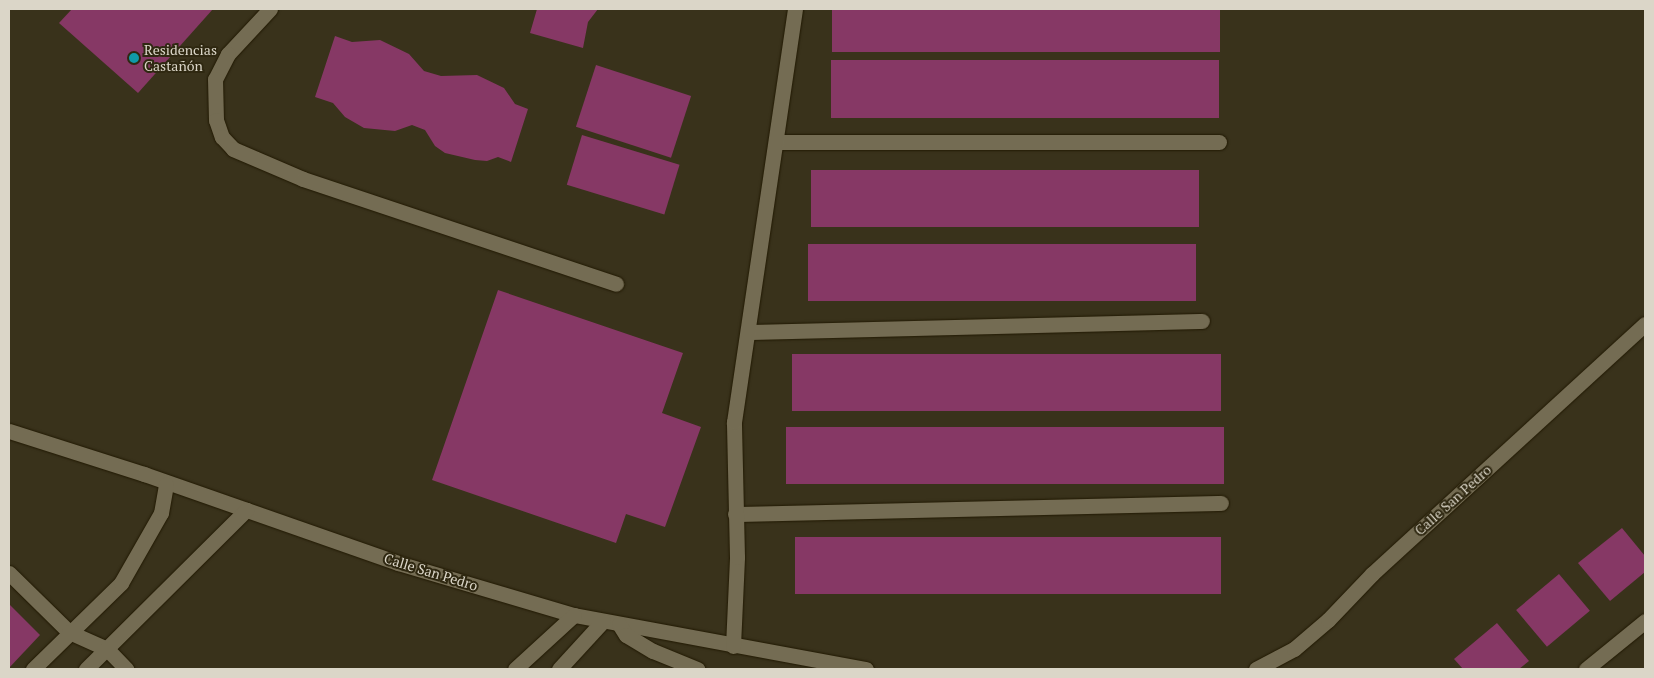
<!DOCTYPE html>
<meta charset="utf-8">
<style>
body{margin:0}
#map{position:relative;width:1654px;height:678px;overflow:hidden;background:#39321b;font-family:"PT Serif",serif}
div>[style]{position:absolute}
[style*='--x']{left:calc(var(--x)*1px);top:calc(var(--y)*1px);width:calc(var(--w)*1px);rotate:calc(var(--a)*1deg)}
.building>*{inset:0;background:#863865;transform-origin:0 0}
.roads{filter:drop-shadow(0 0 1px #211903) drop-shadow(0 0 1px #211903)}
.minor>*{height:15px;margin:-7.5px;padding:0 7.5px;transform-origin:7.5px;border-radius:7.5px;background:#746c53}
.dots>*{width:14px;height:14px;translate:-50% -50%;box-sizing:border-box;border:2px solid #2f2811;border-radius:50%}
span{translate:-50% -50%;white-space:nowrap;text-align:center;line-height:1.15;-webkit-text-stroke:4px #2f2811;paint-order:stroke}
.poi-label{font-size:14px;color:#dbd6c8}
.left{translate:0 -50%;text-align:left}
.street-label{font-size:14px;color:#dbd6c8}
.frame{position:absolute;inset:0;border:10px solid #dbd6c8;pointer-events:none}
</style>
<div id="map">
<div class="building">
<i style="clip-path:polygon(72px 9px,213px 9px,138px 93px,59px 23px)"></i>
<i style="clip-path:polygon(537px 9px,598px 9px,588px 22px,583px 48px,530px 33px)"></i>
<i style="left:832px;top:9px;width:388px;height:43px"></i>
<i style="clip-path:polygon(335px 36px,352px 42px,380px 40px,409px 54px,424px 71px,441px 76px,477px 75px,504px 88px,515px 104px,528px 109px,511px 162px,498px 157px,487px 161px,475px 160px,445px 153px,435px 146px,425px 130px,412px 125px,395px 131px,364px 128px,345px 117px,333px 103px,315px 97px)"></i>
<i style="left:831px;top:60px;width:388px;height:58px"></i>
<i style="left:596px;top:65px;width:100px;height:65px;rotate:18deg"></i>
<i style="left:582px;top:135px;width:102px;height:52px;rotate:17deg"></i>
<i style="left:811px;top:170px;width:388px;height:57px"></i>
<i style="left:808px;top:244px;width:388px;height:57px"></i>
<i style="clip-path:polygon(498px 290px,683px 353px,662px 413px,701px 427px,665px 527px,626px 514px,616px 543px,432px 480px)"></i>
<i style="left:792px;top:354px;width:429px;height:57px"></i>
<i style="left:786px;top:427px;width:438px;height:57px"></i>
<i style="clip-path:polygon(1622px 528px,1645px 556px,1645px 572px,1610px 601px,1578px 563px)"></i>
<i style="left:795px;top:537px;width:426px;height:57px"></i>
<i style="left:1559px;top:574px;width:48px;height:56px;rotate:50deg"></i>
<i style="clip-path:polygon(9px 604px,40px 635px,9px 668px)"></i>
<i style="clip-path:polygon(1497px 623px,1529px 661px,1519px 669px,1463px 669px,1454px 659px)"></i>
</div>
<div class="roads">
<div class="minor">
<i style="--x:270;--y:9;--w:62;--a:133"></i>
<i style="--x:228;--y:54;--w:28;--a:117"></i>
<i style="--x:215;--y:79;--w:41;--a:88.6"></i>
<i style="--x:216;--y:120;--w:18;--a:71"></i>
<i style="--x:222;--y:137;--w:16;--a:47"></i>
<i style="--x:233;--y:149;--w:76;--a:23.2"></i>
<i style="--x:303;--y:179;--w:330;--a:18.5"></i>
<i style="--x:776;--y:142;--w:443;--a:0"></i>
<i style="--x:748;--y:332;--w:454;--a:-1.4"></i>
<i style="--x:9;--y:431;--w:142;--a:17.7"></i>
<i style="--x:144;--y:474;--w:269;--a:19.3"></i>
<i style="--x:398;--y:563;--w:184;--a:16.5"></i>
<i style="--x:574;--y:615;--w:297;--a:10.5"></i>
<i style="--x:735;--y:514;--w:486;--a:-1.3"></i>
<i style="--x:9;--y:573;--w:84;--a:44.5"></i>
<i style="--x:69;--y:632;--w:42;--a:24.1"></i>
<i style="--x:107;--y:649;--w:28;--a:46"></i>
<i style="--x:619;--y:624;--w:13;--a:58"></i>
<i style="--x:626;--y:635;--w:31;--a:31"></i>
<i style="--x:653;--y:651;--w:48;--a:22.2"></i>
<i style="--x:733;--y:646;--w:89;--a:-87.4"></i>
<i style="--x:737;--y:557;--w:135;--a:-91.3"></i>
<i style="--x:734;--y:422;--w:417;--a:-81.6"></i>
<i style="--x:33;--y:669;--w:123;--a:-44.3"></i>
<i style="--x:121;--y:583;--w:81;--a:-60.3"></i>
<i style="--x:161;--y:513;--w:29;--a:-80"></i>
<i style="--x:86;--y:669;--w:226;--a:-44.8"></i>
<i style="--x:515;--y:669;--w:80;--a:-42.5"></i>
<i style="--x:559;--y:669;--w:65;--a:-47.5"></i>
<i style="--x:1256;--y:669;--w:43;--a:-27.8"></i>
<i style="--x:1294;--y:649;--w:45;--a:-40.5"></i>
<i style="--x:1328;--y:620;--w:64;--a:-46.3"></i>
<i style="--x:1372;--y:574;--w:370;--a:-42.5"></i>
<i style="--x:1586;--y:669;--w:76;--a:-39.1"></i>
</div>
</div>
<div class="dots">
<i style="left:134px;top:58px;background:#0f9aa8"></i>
</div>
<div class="poi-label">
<span class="left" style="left:144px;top:58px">Residencias<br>Castañón</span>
</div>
<div class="street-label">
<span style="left:1453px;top:500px;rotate:-42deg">Calle San Pedro</span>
<span style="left:431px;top:572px;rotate:17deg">Calle San Pedro</span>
</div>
<div class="frame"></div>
</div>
